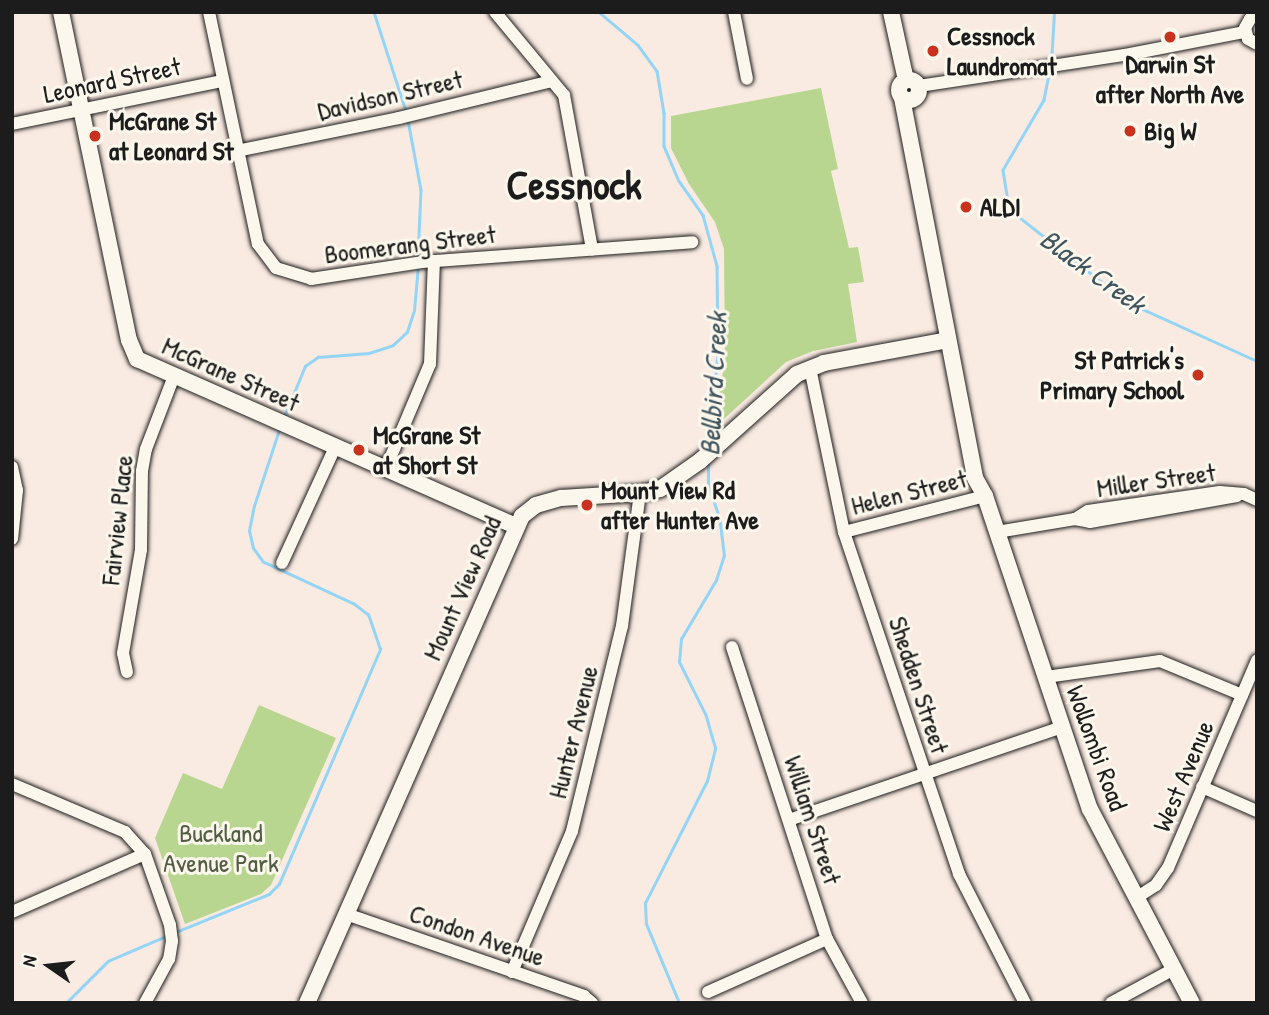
<!DOCTYPE html>
<style>
body{margin:0}
#map{position:relative;width:1269px;height:1015px;overflow:hidden;background:#faebe2;font-family:"Patrick Hand",sans-serif}
div>[style]{position:absolute}
[style*='--x']{left:calc(var(--x)*1px);top:calc(var(--y)*1px);width:calc(var(--w)*1px);rotate:calc(var(--a)*1deg)}
.green>*{inset:0;background:#b8d68f}
.stream>*{height:2.5px;margin:-1.25px;padding:0 1.25px;transform-origin:1.25px;border-radius:1.25px;background:#94d5f6}
.roads{filter:drop-shadow(0 0 2px #1c1c1c) drop-shadow(0 0 2px #1c1c1c)}
.street>*{height:12px;margin:-6px;padding:0 6px;transform-origin:6px;border-radius:6px;background:#fbf7ec}
.secondary>*{height:16px;margin:-8px;padding:0 8px;transform-origin:8px;border-radius:8px;background:#fbf7ec}
.secondary>.ring{margin:-8px;padding:0;box-sizing:content-box;background:none;border:16px solid #fbf7ec;border-radius:50%}
.dots>*{width:19px;height:19px;translate:-50% -50%;box-sizing:border-box;border:4px solid #fbf7ec;border-radius:50%}
span{translate:-50% -50%;white-space:nowrap;text-align:center;line-height:1.15;-webkit-text-stroke:6px #fbf7ec;paint-order:stroke}
.poi-label{font-size:26px;color:#1c1c1c;font-weight:700}
.left{translate:0 -50%;text-align:left}
.right{translate:-100% -50%;text-align:right}
.street-label{font-size:26px;color:#1c1c1c}
.park-label{font-size:26px;color:#535d44}
.water-label{font-size:28px;color:#40545d;font-style:italic}
.town-label{font-size:40px;color:#1c1c1c;font-weight:700}
.frame{position:absolute;inset:0;border:14px solid #1c1c1c;pointer-events:none}
.north{position:absolute;left:14px;top:931px;width:70px;height:70px;-webkit-text-stroke:5px #fbf7ec;paint-order:stroke;rotate:284deg;font-size:19px;font-weight:700;line-height:28px;text-align:center;color:#1c1c1c}
.north::after{content:'';display:block;margin:auto;width:24px;height:32px;background:#1c1c1c;clip-path:polygon(50% 0,100% 100%,50% 72%,0 100%)}
</style>
<div id="map">
<div class="green">
<i style="clip-path:polygon(821px 88px,838px 169px,831px 171px,849px 248px,858px 247px,864px 282px,848px 284px,857px 342px,813px 351px,786px 362px,714px 428px,725px 359px,724px 249px,715px 222px,689px 184px,671px 148px,671px 116px)"></i>
<i style="clip-path:polygon(259px 705px,336px 738px,271px 885px,261px 894px,185px 924px,155px 838px,183px 773px,222px 789px)"></i>
</div>
<div class="stream">
<i style="--x:374;--y:12;--w:107;--a:72.1"></i>
<i style="--x:599;--y:12;--w:51;--a:40.2"></i>
<i style="--x:638;--y:45;--w:32;--a:54"></i>
<i style="--x:657;--y:71;--w:43;--a:80.5"></i>
<i style="--x:664;--y:113;--w:33;--a:90"></i>
<i style="--x:664;--y:146;--w:38;--a:67"></i>
<i style="--x:679;--y:181;--w:42;--a:54.8"></i>
<i style="--x:703;--y:215;--w:53;--a:74.6"></i>
<i style="--x:717;--y:266;--w:88;--a:89.3"></i>
<i style="--x:718;--y:354;--w:90;--a:95.7"></i>
<i style="--x:1051;--y:63;--w:51;--a:-86.6"></i>
<i style="--x:1050;--y:69;--w:32;--a:101"></i>
<i style="--x:1044;--y:100;--w:81;--a:120.4"></i>
<i style="--x:1003;--y:170;--w:39;--a:81"></i>
<i style="--x:1009;--y:209;--w:150;--a:38.2"></i>
<i style="--x:1127;--y:302;--w:143;--a:24.4"></i>
<i style="--x:408;--y:120;--w:71;--a:79.5"></i>
<i style="--x:421;--y:190;--w:69;--a:92.5"></i>
<i style="--x:284;--y:417;--w:55;--a:-67.6"></i>
<i style="--x:305;--y:366;--w:16;--a:-35"></i>
<i style="--x:318;--y:357;--w:51;--a:-4.5"></i>
<i style="--x:369;--y:353;--w:25;--a:-18"></i>
<i style="--x:393;--y:345;--w:19;--a:-43"></i>
<i style="--x:407;--y:332;--w:23;--a:-72"></i>
<i style="--x:414;--y:310;--w:44;--a:-84.8"></i>
<i style="--x:176;--y:932;--w:100;--a:-22.2"></i>
<i style="--x:269;--y:894;--w:14;--a:-45"></i>
<i style="--x:279;--y:884;--w:256;--a:-66.7"></i>
<i style="--x:380;--y:649;--w:36;--a:-109"></i>
<i style="--x:368;--y:615;--w:18;--a:-142"></i>
<i style="--x:354;--y:604;--w:100;--a:-155.2"></i>
<i style="--x:263;--y:562;--w:17;--a:-126"></i>
<i style="--x:253;--y:548;--w:17;--a:-103"></i>
<i style="--x:249;--y:531;--w:25;--a:-79"></i>
<i style="--x:254;--y:506;--w:80;--a:-71.8"></i>
<i style="--x:66;--y:1003;--w:59;--a:-45"></i>
<i style="--x:108;--y:961;--w:63;--a:-23.3"></i>
<i style="--x:679;--y:1003;--w:86;--a:-112.7"></i>
<i style="--x:646;--y:924;--w:21;--a:-93"></i>
<i style="--x:645;--y:903;--w:137;--a:-63.1"></i>
<i style="--x:707;--y:781;--w:34;--a:-76"></i>
<i style="--x:715;--y:748;--w:33;--a:-106"></i>
<i style="--x:706;--y:716;--w:60;--a:-116.6"></i>
<i style="--x:679;--y:662;--w:23;--a:-85"></i>
<i style="--x:681;--y:639;--w:69;--a:-59.3"></i>
<i style="--x:716;--y:580;--w:25;--a:-72"></i>
<i style="--x:724;--y:556;--w:35;--a:-97"></i>
<i style="--x:720;--y:521;--w:38;--a:-108"></i>
<i style="--x:708;--y:485;--w:23;--a:-90"></i>
</div>
<div class="roads">
<div class="street">
<i style="--x:209;--y:12;--w:237;--a:78.1"></i>
<i style="--x:258;--y:244;--w:30;--a:53"></i>
<i style="--x:276;--y:268;--w:37;--a:17"></i>
<i style="--x:311;--y:279;--w:112;--a:-8.7"></i>
<i style="--x:422;--y:262;--w:271;--a:-4.2"></i>
<i style="--x:495;--y:12;--w:108;--a:50.3"></i>
<i style="--x:564;--y:95;--w:157;--a:79.7"></i>
<i style="--x:734;--y:12;--w:68;--a:79"></i>
<i style="--x:1257;--y:15;--w:8;--a:150"></i>
<i style="--x:1250;--y:19;--w:10;--a:119"></i>
<i style="--x:1245;--y:28;--w:11;--a:75"></i>
<i style="--x:1248;--y:39;--w:10;--a:29"></i>
<i style="--x:919;--y:86;--w:208;--a:-8.6"></i>
<i style="--x:1125;--y:55;--w:122;--a:-10.9"></i>
<i style="--x:12;--y:124;--w:214;--a:-11.6"></i>
<i style="--x:237;--y:151;--w:165;--a:-11.5"></i>
<i style="--x:399;--y:118;--w:157;--a:-13.6"></i>
<i style="--x:810;--y:368;--w:167;--a:78.3"></i>
<i style="--x:844;--y:532;--w:361;--a:71.4"></i>
<i style="--x:959;--y:874;--w:145;--a:62.9"></i>
<i style="--x:12;--y:467;--w:24;--a:78"></i>
<i style="--x:17;--y:490;--w:49;--a:95.8"></i>
<i style="--x:386;--y:468;--w:113;--a:-67.1"></i>
<i style="--x:430;--y:364;--w:103;--a:-87.8"></i>
<i style="--x:1075;--y:519;--w:15;--a:11"></i>
<i style="--x:1090;--y:522;--w:149;--a:-10"></i>
<i style="--x:844;--y:532;--w:146;--a:-14.3"></i>
<i style="--x:997;--y:532;--w:79;--a:-9.5"></i>
<i style="--x:1075;--y:519;--w:15;--a:-32"></i>
<i style="--x:1088;--y:511;--w:133;--a:-8.2"></i>
<i style="--x:1220;--y:492;--w:24;--a:5"></i>
<i style="--x:1244;--y:494;--w:14;--a:25"></i>
<i style="--x:282;--y:563;--w:128;--a:-65.4"></i>
<i style="--x:732;--y:647;--w:307;--a:72"></i>
<i style="--x:827;--y:939;--w:73;--a:61.3"></i>
<i style="--x:127;--y:672;--w:19;--a:-102"></i>
<i style="--x:123;--y:653;--w:105;--a:-80.1"></i>
<i style="--x:141;--y:550;--w:79;--a:-89.3"></i>
<i style="--x:142;--y:471;--w:22;--a:-80"></i>
<i style="--x:146;--y:449;--w:78;--a:-69"></i>
<i style="--x:1046;--y:677;--w:115;--a:-8"></i>
<i style="--x:1160;--y:661;--w:89;--a:22.5"></i>
<i style="--x:12;--y:784;--w:123;--a:23"></i>
<i style="--x:125;--y:832;--w:30;--a:48"></i>
<i style="--x:145;--y:854;--w:75;--a:70.6"></i>
<i style="--x:170;--y:925;--w:16;--a:83"></i>
<i style="--x:172;--y:941;--w:18;--a:99"></i>
<i style="--x:169;--y:959;--w:50;--a:118.6"></i>
<i style="--x:1202;--y:787;--w:60;--a:23.6"></i>
<i style="--x:789;--y:820;--w:288;--a:-18.8"></i>
<i style="--x:1136;--y:898;--w:24;--a:-33"></i>
<i style="--x:1156;--y:885;--w:21;--a:-55"></i>
<i style="--x:1168;--y:868;--w:226;--a:-66.8"></i>
<i style="--x:12;--y:912;--w:145;--a:-23.6"></i>
<i style="--x:346;--y:914;--w:252;--a:19"></i>
<i style="--x:584;--y:996;--w:11;--a:41"></i>
<i style="--x:512;--y:972;--w:153;--a:-66.9"></i>
<i style="--x:572;--y:831;--w:211;--a:-76.3"></i>
<i style="--x:622;--y:626;--w:134;--a:-82.3"></i>
<i style="--x:708;--y:992;--w:130;--a:-24"></i>
<i style="--x:1111;--y:1003;--w:72;--a:-28.4"></i>
</div>
<div class="secondary">
<i style="--x:61;--y:12;--w:335;--a:78.3"></i>
<i style="--x:129;--y:340;--w:21;--a:67"></i>
<i style="--x:137;--y:359;--w:413;--a:23.8"></i>
<i style="--x:891;--y:12;--w:70;--a:77.6"></i>
<i class="ring" style="left:899px;top:80px;width:4px;height:4px"></i>
<i style="--x:902;--y:98;--w:387;--a:79.1"></i>
<i style="--x:975;--y:478;--w:21;--a:61"></i>
<i style="--x:985;--y:496;--w:330;--a:71.5"></i>
<i style="--x:1090;--y:809;--w:219;--a:62.3"></i>
<i style="--x:307;--y:1003;--w:532;--a:-66.18"></i>
<i style="--x:522;--y:516;--w:18;--a:-38"></i>
<i style="--x:536;--y:505;--w:26;--a:-16"></i>
<i style="--x:561;--y:498;--w:79;--a:-3.6"></i>
<i style="--x:640;--y:493;--w:20;--a:-11"></i>
<i style="--x:660;--y:489;--w:49;--a:-35"></i>
<i style="--x:700;--y:461;--w:130;--a:-41.9"></i>
<i style="--x:797;--y:374;--w:29;--a:-22"></i>
<i style="--x:824;--y:363;--w:126;--a:-10.5"></i>
</div>
</div>
<div class="dots">
<i style="left:1170px;top:37px;background:#c8321e"></i>
<i style="left:933px;top:51px;background:#c8321e"></i>
<i style="left:1130px;top:131px;background:#c8321e"></i>
<i style="left:95px;top:136px;background:#c8321e"></i>
<i style="left:966px;top:207px;background:#c8321e"></i>
<i style="left:1198px;top:375px;background:#c8321e"></i>
<i style="left:359px;top:450px;background:#c8321e"></i>
<i style="left:587px;top:505px;background:#c8321e"></i>
</div>
<div class="poi-label">
<span class="left" style="left:947px;top:51px">Cessnock<br>Laundromat</span>
<span style="left:1170px;top:79px">Darwin St<br>after North Ave</span>
<span class="left" style="left:109px;top:136px">McGrane St<br>at Leonard St</span>
<span class="left" style="left:1144px;top:131px">Big W</span>
<span class="left" style="left:980px;top:207px">ALDI</span>
<span class="right" style="left:1184px;top:375px">St Patrick's<br>Primary School</span>
<span class="left" style="left:373px;top:450px">McGrane St<br>at Short St</span>
<span class="left" style="left:601px;top:505px">Mount View Rd<br>after Hunter Ave</span>
</div>
<div class="street-label">
<span style="left:112px;top:80px;rotate:-12deg">Leonard Street</span>
<span style="left:390px;top:95px;rotate:-13deg">Davidson Street</span>
<span style="left:410px;top:244px;rotate:-7deg">Boomerang Street</span>
<span style="left:231px;top:374px;rotate:24deg">McGrane Street</span>
<span style="left:1156px;top:480px;rotate:-8deg">Miller Street</span>
<span style="left:909px;top:492px;rotate:-14deg">Helen Street</span>
<span style="left:117px;top:520px;rotate:-84deg">Fairview Place</span>
<span style="left:462px;top:588px;rotate:-66deg">Mount View Road</span>
<span style="left:919px;top:685px;rotate:72deg">Shedden Street</span>
<span style="left:573px;top:732px;rotate:-76deg">Hunter Avenue</span>
<span style="left:1097px;top:748px;rotate:70deg">Wollombi Road</span>
<span style="left:1183px;top:776px;rotate:-67deg">West Avenue</span>
<span style="left:813px;top:820px;rotate:72deg">William Street</span>
<span style="left:477px;top:935px;rotate:19deg">Condon Avenue</span>
</div>
<div class="park-label">
<span style="left:221px;top:848px">Buckland<br>Avenue Park</span>
</div>
<div class="water-label">
<span style="left:1093px;top:271px;rotate:36deg">Black Creek</span>
<span style="left:713px;top:384px;rotate:-87deg">Bellbird Creek</span>
</div>
<div class="town-label">
<span style="left:574px;top:184px">Cessnock</span>
</div>
<div class="frame"></div>
<div class="north">N</div>
</div>
